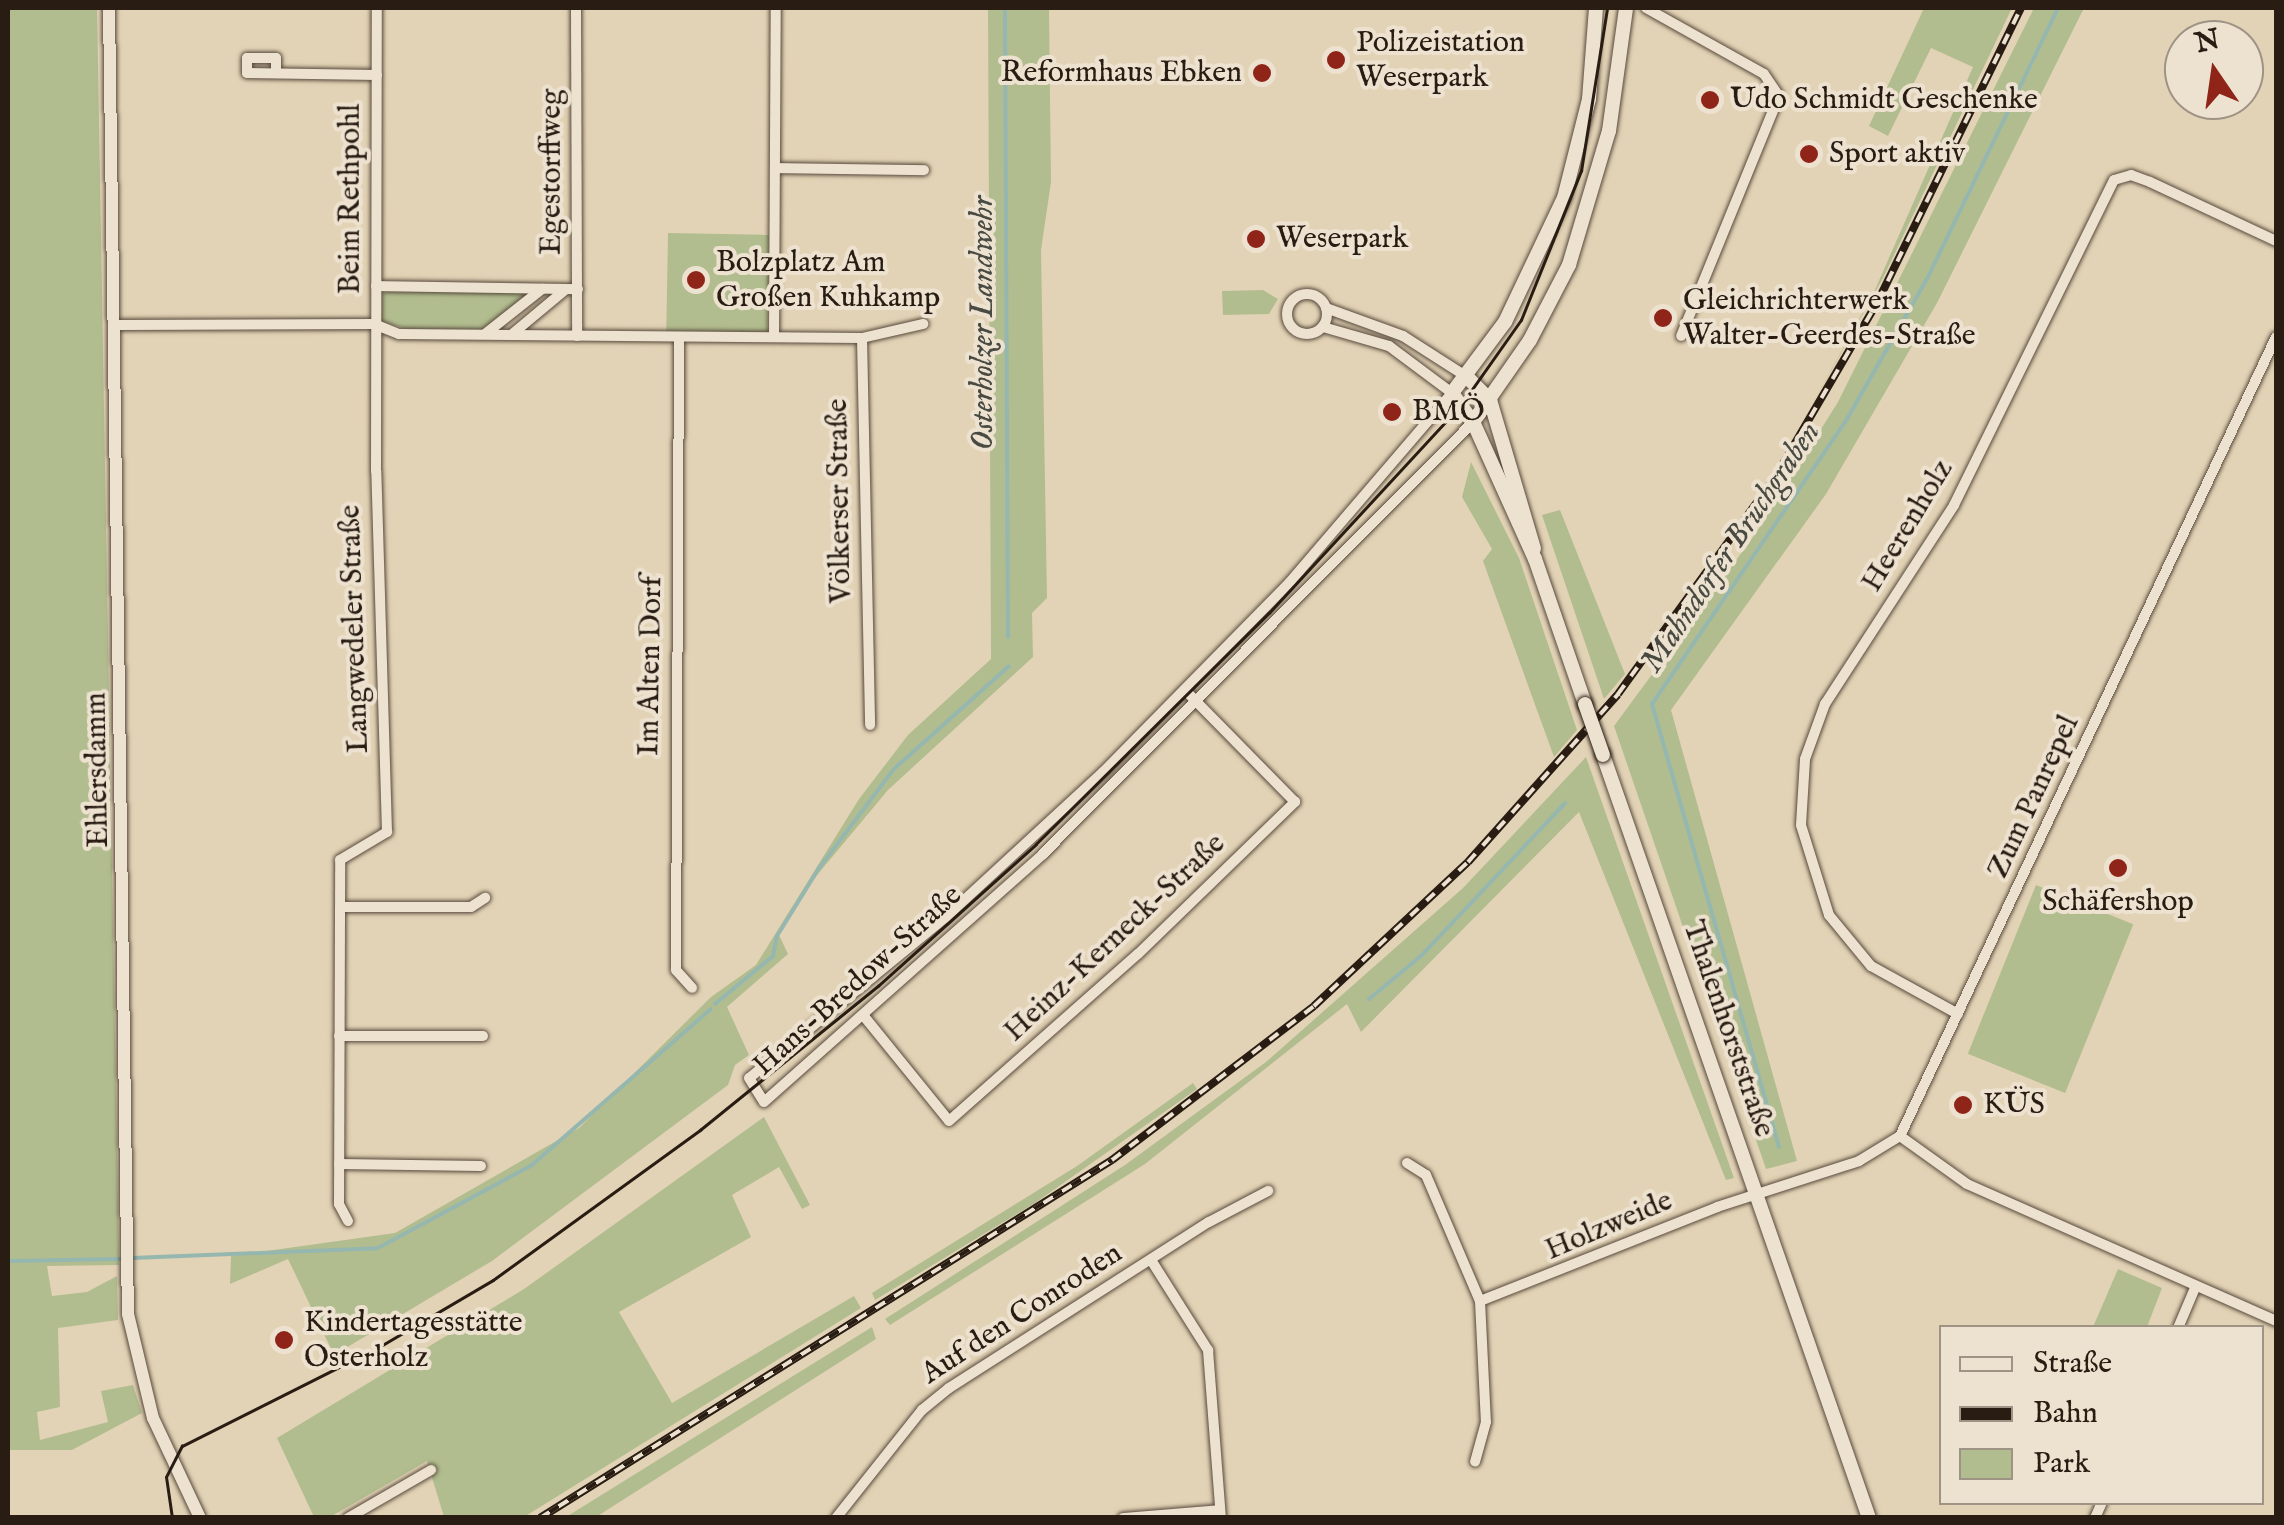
<!DOCTYPE html>
<meta charset="utf-8">
<style>
body{margin:0}
#map{position:relative;width:2284px;height:1525px;overflow:hidden;background:#e3d3b6;font-family:"IM FELL English",serif}
div>[style]{position:absolute}
[style*='--x']{left:calc(var(--x)*1px);top:calc(var(--y)*1px);width:calc(var(--w)*1px);rotate:calc(var(--a)*1deg)}
.green>*{inset:0;background:#b2bd8f;transform-origin:0 0}
.stream>*{height:4px;margin:-2px;padding:0 2px;transform-origin:2px;border-radius:2px;background:#95b7af}
.roads{filter:drop-shadow(0 0 2px #574a3c) drop-shadow(0 0 2px #574a3c)}
.minor>*{height:10px;margin:-5px;padding:0 5px;transform-origin:5px;border-radius:5px;background:#ede2d0}
.minor>.ring{margin:-5px;padding:0;box-sizing:content-box;background:none;border:10px solid #ede2d0;border-radius:50%}
.tertiary>*{height:12px;margin:-6px;padding:0 6px;transform-origin:6px;border-radius:6px;background:#ede2d0}
.secondary>*{height:14px;margin:-7px;padding:0 7px;transform-origin:7px;border-radius:7px;background:#ede2d0}
.tram>*{height:2.5px;margin:-1.25px;padding:0 1.25px;transform-origin:1.25px;border-radius:1.25px;background:#281c13}
.rail>*{height:8px;margin-top:-4px;transform-origin:0;background:repeating-linear-gradient(90deg,#ede2d0 0 11px,#281c13 0 22px);box-sizing:border-box;border-block:2px solid #281c13}
.bridges{filter:drop-shadow(0 0 2px #281c13) drop-shadow(0 0 2px #281c13)}
.secondary-bridge>*{height:14px;margin:-7px;padding:0 7px;transform-origin:7px;border-radius:7px;background:#ede2d0}
.dots>*{width:28px;height:28px;translate:-50% -50%;box-sizing:border-box;border:5px solid #ede2d0;border-radius:50%}
span{translate:-50% -50%;white-space:nowrap;text-align:center;line-height:1.15;-webkit-text-stroke:8px #ede2d0;paint-order:stroke}
.poi-label{font-size:30px;color:#281c13}
.left{translate:0 -50%;text-align:left}
.right{translate:-100% -50%;text-align:right}
.street-label{font-size:30px;color:#281c13}
.water-label{font-size:32px;color:#494a42;font-style:italic}
.frame{position:absolute;inset:0;border:10px solid #281c13;pointer-events:none}
.legend{position:absolute;left:1939px;top:1325px;width:325px;height:180px;box-sizing:border-box;background:#ede2d0;border:2px solid #9e9384;margin:0;padding:12px 18px;list-style:none;font-size:30px;color:#281c13}
.legend li{display:flex;align-items:center;gap:20px;height:50px}
.legend b{width:50px;border:2px solid #9e9384}
.north{position:absolute;left:2164px;top:20px;width:100px;height:100px;box-sizing:border-box;background:#ede2d0;border:2px solid #9e9384;border-radius:50%;rotate:347deg;font-size:28px;font-weight:700;line-height:40px;text-align:center;color:#281c13}
.north::after{content:'';display:block;margin:auto;width:35px;height:45px;background:#8f2418;clip-path:polygon(50% 0,100% 100%,50% 72%,0 100%)}
</style>
<div id="map">
<div class="green">
<i style="clip-path:polygon(8px 8px,97px 8px,119px 1265px,47px 1266px,52px 1296px,87px 1292px,117px 1276px,118px 1320px,58px 1328px,60px 1407px,37px 1412px,40px 1440px,108px 1422px,101px 1391px,133px 1385px,142px 1413px,72px 1450px,8px 1450px)"></i>
<i style="clip-path:polygon(988px 8px,1049px 8px,1051px 182px,1041px 250px,1047px 598px,1032px 613px,1033px 657px,888px 790px,813px 880px,779px 935px,788px 954px,727px 1007px,749px 1055px,735px 1065px,728px 1085px,492px 1261px,334px 1355px,288px 1259px,230px 1284px,231px 1256px,395px 1233px,579px 1128px,711px 997px,756px 965px,859px 799px,908px 735px,991px 659px)"></i>
<i style="clip-path:polygon(1924px 8px,2012px 8px,1883px 278px,1809px 410px,1874px 292px,1973px 67px,1931px 48px,1888px 136px,1869px 126px)"></i>
<i style="clip-path:polygon(2034px 8px,2084px 8px,1937px 303px,1826px 494px,1671px 710px,1797px 1161px,1766px 1169px,1614px 726px,1756px 533px,1838px 402px)"></i>
<i style="left:668px;top:233px;width:101px;height:98px;rotate:1deg"></i>
<i style="clip-path:polygon(1263px 290px,1278px 299px,1269px 314px,1223px 315px,1222px 291px)"></i>
<i style="clip-path:polygon(388px 291px,529px 293px,483px 329px,410px 330px,381px 321px,382px 295px)"></i>
<i style="clip-path:polygon(1471px 462px,1519px 558px,1577px 730px,1554px 757px,1483px 561px,1492px 549px,1462px 497px)"></i>
<i style="clip-path:polygon(1560px 510px,1625px 674px,1604px 699px,1542px 515px)"></i>
<i style="clip-path:polygon(1586px 757px,1734px 1178px,1726px 1180px,1579px 812px,1361px 1032px,1347px 1004px,1145px 1164px,890px 1325px,885px 1319px,1125px 1165px,1266px 1062px,1463px 888px)"></i>
<i style="left:2036px;top:885px;width:105px;height:182px;rotate:22deg"></i>
<i style="clip-path:polygon(1193px 1083px,1197px 1089px,1035px 1203px,875px 1300px,872px 1293px,1077px 1166px)"></i>
<i style="clip-path:polygon(764px 1117px,810px 1205px,802px 1209px,779px 1167px,732px 1195px,751px 1237px,619px 1312px,672px 1403px,854px 1296px,861px 1308px,524px 1517px,444px 1517px,427px 1461px,330px 1517px,314px 1517px,277px 1438px,524px 1289px)"></i>
<i style="clip-path:polygon(2118px 1269px,2162px 1288px,2147px 1327px,2093px 1327px)"></i>
<i style="clip-path:polygon(872px 1327px,876px 1339px,596px 1517px,566px 1517px)"></i>
</div>
<div class="stream">
<i style="--x:1005;--y:8;--w:629;--a:89.73"></i>
<i style="--x:1369;--y:999;--w:67;--a:-39.6"></i>
<i style="--x:1421;--y:956;--w:210;--a:-46.7"></i>
<i style="--x:715;--y:1004;--w:75;--a:-39.6"></i>
<i style="--x:773;--y:956;--w:20;--a:-79"></i>
<i style="--x:777;--y:936;--w:80;--a:-58.3"></i>
<i style="--x:819;--y:868;--w:124;--a:-52.9"></i>
<i style="--x:894;--y:769;--w:154;--a:-41.8"></i>
<i style="--x:1779;--y:1147;--w:461;--a:-106"></i>
<i style="--x:1652;--y:704;--w:345;--a:-55.6"></i>
<i style="--x:1847;--y:419;--w:163;--a:-60.3"></i>
<i style="--x:1928;--y:277;--w:299;--a:-64.2"></i>
<i style="--x:133;--y:1258;--w:245;--a:-2.3"></i>
<i style="--x:378;--y:1248;--w:175;--a:-28.3"></i>
<i style="--x:532;--y:1165;--w:237;--a:-41.1"></i>
<i style="--x:8;--y:1261;--w:112;--a:-1"></i>
</div>
<div class="roads">
<div class="minor">
<i style="--x:576;--y:8;--w:328;--a:89.8"></i>
<i style="--x:1646;--y:8;--w:135;--a:29.2"></i>
<i style="--x:1764;--y:74;--w:27;--a:56"></i>
<i style="--x:1779;--y:96;--w:259;--a:112.2"></i>
<i style="--x:276;--y:73;--w:15;--a:-90"></i>
<i style="--x:276;--y:58;--w:29;--a:180"></i>
<i style="--x:247;--y:58;--w:15;--a:90"></i>
<i style="--x:247;--y:73;--w:130;--a:0.9"></i>
<i style="--x:775;--y:168;--w:149;--a:0.8"></i>
<i style="--x:376;--y:286;--w:202;--a:0.9"></i>
<i class="ring" style="left:1287px;top:294px;width:30px;height:30px"></i>
<i style="--x:1326;--y:308;--w:82;--a:20"></i>
<i style="--x:1403;--y:336;--w:76;--a:32.6"></i>
<i style="--x:117;--y:325;--w:257;--a:-0.2"></i>
<i style="--x:374;--y:324;--w:27;--a:22"></i>
<i style="--x:399;--y:334;--w:463;--a:0.5"></i>
<i style="--x:862;--y:338;--w:63;--a:-12.9"></i>
<i style="--x:1323;--y:327;--w:69;--a:16.1"></i>
<i style="--x:1389;--y:346;--w:79;--a:36.7"></i>
<i style="--x:1452;--y:393;--w:250;--a:130.6"></i>
<i style="--x:1289;--y:583;--w:265;--a:134.5"></i>
<i style="--x:1103;--y:772;--w:214;--a:137.3"></i>
<i style="--x:946;--y:917;--w:254;--a:140.7"></i>
<i style="--x:749;--y:1078;--w:28;--a:58"></i>
<i style="--x:764;--y:1102;--w:373;--a:-41.6"></i>
<i style="--x:1043;--y:854;--w:610;--a:-45.13"></i>
<i style="--x:485;--y:334;--w:73;--a:-38.3"></i>
<i style="--x:511;--y:335;--w:70;--a:-39.8"></i>
<i style="--x:679;--y:337;--w:633;--a:90.27"></i>
<i style="--x:676;--y:970;--w:24;--a:48"></i>
<i style="--x:774;--y:337;--w:329;--a:-89.7"></i>
<i style="--x:862;--y:338;--w:387;--a:88.8"></i>
<i style="--x:340;--y:907;--w:131;--a:0"></i>
<i style="--x:471;--y:907;--w:17;--a:-33"></i>
<i style="--x:1958;--y:1014;--w:99;--a:-151.1"></i>
<i style="--x:1871;--y:966;--w:66;--a:-129.5"></i>
<i style="--x:1829;--y:915;--w:94;--a:-107.3"></i>
<i style="--x:1801;--y:825;--w:66;--a:-86.5"></i>
<i style="--x:1805;--y:759;--w:59;--a:-70"></i>
<i style="--x:1825;--y:704;--w:237;--a:-57"></i>
<i style="--x:1954;--y:505;--w:362;--a:-63.8"></i>
<i style="--x:2114;--y:180;--w:18;--a:-16"></i>
<i style="--x:2131;--y:175;--w:20;--a:20"></i>
<i style="--x:2150;--y:182;--w:139;--a:25.1"></i>
<i style="--x:863;--y:1015;--w:136;--a:50.9"></i>
<i style="--x:949;--y:1121;--w:252;--a:-41.5"></i>
<i style="--x:1138;--y:954;--w:219;--a:-44.1"></i>
<i style="--x:1295;--y:802;--w:157;--a:-134.5"></i>
<i style="--x:339;--y:1036;--w:144;--a:0"></i>
<i style="--x:1900;--y:1136;--w:82;--a:35.6"></i>
<i style="--x:1967;--y:1184;--w:338;--a:23.9"></i>
<i style="--x:1407;--y:1163;--w:22;--a:32"></i>
<i style="--x:1426;--y:1175;--w:137;--a:66.8"></i>
<i style="--x:1480;--y:1301;--w:121;--a:87.2"></i>
<i style="--x:1486;--y:1422;--w:41;--a:105.4"></i>
<i style="--x:339;--y:1164;--w:142;--a:0.8"></i>
<i style="--x:348;--y:1221;--w:19;--a:-118"></i>
<i style="--x:339;--y:1204;--w:344;--a:-89.8"></i>
<i style="--x:340;--y:860;--w:55;--a:-30.8"></i>
<i style="--x:387;--y:832;--w:361;--a:-91.7"></i>
<i style="--x:376;--y:471;--w:463;--a:-89.9"></i>
<i style="--x:1151;--y:1260;--w:107;--a:57.7"></i>
<i style="--x:1208;--y:1350;--w:169;--a:85.6"></i>
<i style="--x:1480;--y:1301;--w:255;--a:-21.6"></i>
<i style="--x:1717;--y:1207;--w:149;--a:-17.9"></i>
<i style="--x:1859;--y:1161;--w:48;--a:-31.4"></i>
<i style="--x:1900;--y:1136;--w:883;--a:-64.8"></i>
<i style="--x:2178;--y:1328;--w:43;--a:-67"></i>
<i style="--x:348;--y:1518;--w:96;--a:-30"></i>
<i style="--x:836;--y:1518;--w:138;--a:-51.5"></i>
<i style="--x:922;--y:1410;--w:35;--a:-39"></i>
<i style="--x:949;--y:1388;--w:308;--a:-32.6"></i>
<i style="--x:1209;--y:1222;--w:67;--a:-27.7"></i>
<i style="--x:1123;--y:1518;--w:97;--a:-4.7"></i>
<i style="--x:2095;--y:1518;--w:17;--a:-66"></i>
</div>
<div class="tertiary">
<i style="--x:109;--y:8;--w:1306;--a:89.17"></i>
<i style="--x:128;--y:1314;--w:107;--a:76.5"></i>
<i style="--x:153;--y:1418;--w:110;--a:64.8"></i>
</div>
<div class="secondary">
<i style="--x:1467;--y:377;--w:33;--a:45"></i>
<i style="--x:1490;--y:400;--w:155;--a:73.5"></i>
<i style="--x:1473;--y:422;--w:100;--a:-55.2"></i>
<i style="--x:1530;--y:340;--w:85;--a:-62.5"></i>
<i style="--x:1569;--y:265;--w:140;--a:-73.4"></i>
<i style="--x:1609;--y:131;--w:124;--a:-82.1"></i>
<i style="--x:1585;--y:704;--w:153;--a:-109"></i>
<i style="--x:1535;--y:559;--w:150;--a:-114.3"></i>
<i style="--x:1473;--y:422;--w:36;--a:-126"></i>
<i style="--x:1452;--y:393;--w:89;--a:-53.3"></i>
<i style="--x:1505;--y:322;--w:137;--a:-64.6"></i>
<i style="--x:1564;--y:198;--w:102;--a:-75.8"></i>
<i style="--x:1589;--y:99;--w:91;--a:-85.6"></i>
<i style="--x:1603;--y:755;--w:808;--a:70.78"></i>
</div>
</div>
<div class="tram">
<i style="--x:172;--y:1518;--w:41;--a:-98.3"></i>
<i style="--x:166;--y:1477;--w:35;--a:-63"></i>
<i style="--x:182;--y:1446;--w:220;--a:-26.7"></i>
<i style="--x:379;--y:1347;--w:132;--a:-30.4"></i>
<i style="--x:493;--y:1280;--w:256;--a:-35.9"></i>
<i style="--x:700;--y:1130;--w:229;--a:-39"></i>
<i style="--x:878;--y:986;--w:212;--a:-41.9"></i>
<i style="--x:1036;--y:844;--w:328;--a:-44.8"></i>
<i style="--x:1269;--y:613;--w:283;--a:-47.3"></i>
<i style="--x:1461;--y:405;--w:104;--a:-54.8"></i>
<i style="--x:1521;--y:320;--w:161;--a:-68.1"></i>
<i style="--x:1581;--y:171;--w:165;--a:-80.9"></i>
</div>
<div class="rail">
<i style="--x:540;--y:1518;--w:675;--a:-32.04"></i>
<i style="--x:1112;--y:1160;--w:254;--a:-37.3"></i>
<i style="--x:1314;--y:1006;--w:211;--a:-43.1"></i>
<i style="--x:1468;--y:862;--w:225;--a:-48.2"></i>
<i style="--x:1618;--y:694;--w:271;--a:-54.1"></i>
<i style="--x:1777;--y:474;--w:200;--a:-59.7"></i>
<i style="--x:1878;--y:301;--w:326;--a:-64"></i>
</div>
<div class="bridges">
<div class="secondary-bridge">
<i style="--x:1585;--y:704;--w:54;--a:70.6"></i>
</div>
</div>
<div class="dots">
<i style="left:1336px;top:60px;background:#8f2418"></i>
<i style="left:1262px;top:73px;background:#8f2418"></i>
<i style="left:1710px;top:100px;background:#8f2418"></i>
<i style="left:1809px;top:154px;background:#8f2418"></i>
<i style="left:1256px;top:239px;background:#8f2418"></i>
<i style="left:696px;top:280px;background:#8f2418"></i>
<i style="left:1663px;top:318px;background:#8f2418"></i>
<i style="left:1392px;top:412px;background:#8f2418"></i>
<i style="left:2118px;top:868px;background:#8f2418"></i>
<i style="left:1963px;top:1105px;background:#8f2418"></i>
<i style="left:284px;top:1340px;background:#8f2418"></i>
</div>
<div class="poi-label">
<span class="left" style="left:1356px;top:60px">Polizeistation<br>Weserpark</span>
<span class="right" style="left:1242px;top:73px">Reformhaus Ebken</span>
<span class="left" style="left:1730px;top:100px">Udo Schmidt Geschenke</span>
<span class="left" style="left:1829px;top:154px">Sport aktiv</span>
<span class="left" style="left:1276px;top:239px">Weserpark</span>
<span class="left" style="left:716px;top:280px">Bolzplatz Am<br>Großen Kuhkamp</span>
<span class="left" style="left:1683px;top:318px">Gleichrichterwerk<br>Walter-Geerdes-Straße</span>
<span class="left" style="left:1412px;top:412px">BMÖ</span>
<span style="left:2118px;top:902px">Schäfershop</span>
<span class="left" style="left:1983px;top:1105px">KÜS</span>
<span class="left" style="left:304px;top:1340px">Kindertagesstätte<br>Osterholz</span>
</div>
<div class="street-label">
<span style="left:552px;top:172px;rotate:-90deg">Egestorffweg</span>
<span style="left:351px;top:199px;rotate:-90deg">Beim Rethpohl</span>
<span style="left:840px;top:501px;rotate:-91deg">Völkerser Straße</span>
<span style="left:1908px;top:526px;rotate:-59deg">Heerenholz</span>
<span style="left:355px;top:629px;rotate:-92deg">Langwedeler Straße</span>
<span style="left:651px;top:666px;rotate:-89deg">Im Alten Dorf</span>
<span style="left:98px;top:770px;rotate:-91deg">Ehlersdamm</span>
<span style="left:2034px;top:797px;rotate:-65deg">Zum Panrepel</span>
<span style="left:1115px;top:938px;rotate:-43deg">Heinz-Kerneck-Straße</span>
<span style="left:858px;top:981px;rotate:-42deg">Hans-Bredow-Straße</span>
<span style="left:1728px;top:1029px;rotate:71deg">Thalenhorststraße</span>
<span style="left:1609px;top:1226px;rotate:-23deg">Holzweide</span>
<span style="left:1022px;top:1314px;rotate:-33deg">Auf den Conroden</span>
</div>
<div class="water-label">
<span style="left:984px;top:323px;rotate:-90deg">Osterholzer Landwehr</span>
<span style="left:1732px;top:548px;rotate:-56deg">Mahndorfer Bruchgraben</span>
</div>
<div class="frame"></div>
<ul class="legend">
<li><b style="height:12px;background:#ede2d0"></b>Straße</li>
<li><b style="height:12px;background:#281c13"></b>Bahn</li>
<li><b style="height:28px;background:#b2bd8f"></b>Park</li>
</ul>
<div class="north">N</div>
</div>
